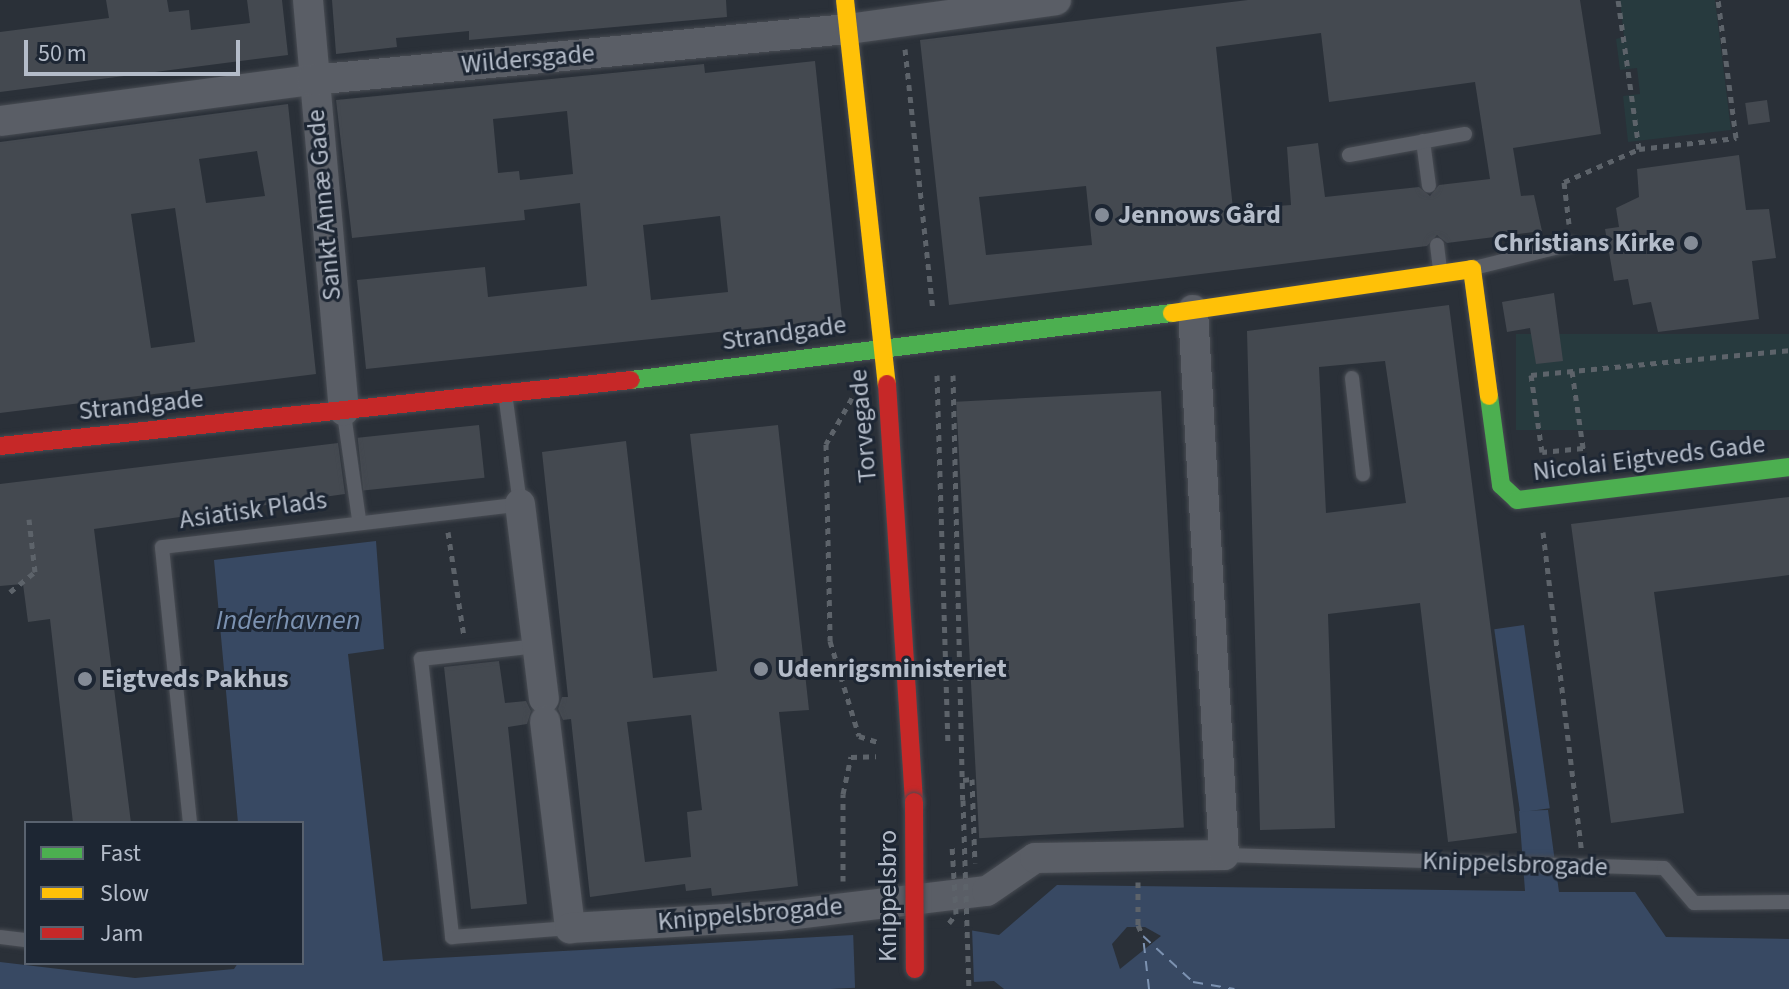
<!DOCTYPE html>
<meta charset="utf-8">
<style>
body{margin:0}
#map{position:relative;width:1789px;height:989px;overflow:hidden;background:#2a3038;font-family:"Source Sans 3",sans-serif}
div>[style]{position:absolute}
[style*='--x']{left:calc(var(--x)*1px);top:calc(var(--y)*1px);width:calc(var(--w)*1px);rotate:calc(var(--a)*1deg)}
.green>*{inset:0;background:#273a3e;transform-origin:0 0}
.water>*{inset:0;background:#384963;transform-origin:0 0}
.pier>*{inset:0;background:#2a3038;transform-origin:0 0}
.ferry>*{height:2px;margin-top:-1px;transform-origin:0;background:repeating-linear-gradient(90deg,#7c92b1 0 10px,transparent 0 18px)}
.building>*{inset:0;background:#444950;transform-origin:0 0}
.path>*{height:5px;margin-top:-2.5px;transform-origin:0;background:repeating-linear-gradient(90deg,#5d636a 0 6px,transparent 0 12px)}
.roads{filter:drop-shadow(0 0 2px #484c53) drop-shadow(0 0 2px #484c53)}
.lane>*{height:14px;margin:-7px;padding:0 7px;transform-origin:7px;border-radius:7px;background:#5a5e66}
.street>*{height:30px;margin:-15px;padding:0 15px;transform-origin:15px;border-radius:15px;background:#5a5e66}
.fast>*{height:18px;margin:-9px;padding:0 9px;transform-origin:9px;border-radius:9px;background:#4caf50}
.slow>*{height:18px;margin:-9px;padding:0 9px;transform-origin:9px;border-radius:9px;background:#ffc107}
.jam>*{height:18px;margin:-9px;padding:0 9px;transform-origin:9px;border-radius:9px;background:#c62828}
.path-bridge>*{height:5px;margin-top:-2.5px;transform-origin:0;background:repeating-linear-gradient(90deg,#5d636a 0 6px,transparent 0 12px)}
.bridges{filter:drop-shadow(0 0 2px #484c53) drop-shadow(0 0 2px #484c53)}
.jam-bridge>*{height:18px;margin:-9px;padding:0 9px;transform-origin:9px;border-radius:9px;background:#c62828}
.dots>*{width:22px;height:22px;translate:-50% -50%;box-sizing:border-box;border:4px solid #1d2633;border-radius:50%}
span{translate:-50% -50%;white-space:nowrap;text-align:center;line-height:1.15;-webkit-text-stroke:6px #1d2633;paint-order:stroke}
.street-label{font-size:26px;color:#b4bcc9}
.poi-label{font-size:26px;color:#b4bcc9;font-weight:700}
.left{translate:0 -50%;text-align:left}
.right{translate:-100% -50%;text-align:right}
.water-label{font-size:28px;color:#7c92b1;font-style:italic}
.legend{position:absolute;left:24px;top:821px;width:280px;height:144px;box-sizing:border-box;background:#1d2633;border:2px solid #59626f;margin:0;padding:10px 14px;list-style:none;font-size:24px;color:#b4bcc9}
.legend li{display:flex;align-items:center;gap:16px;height:40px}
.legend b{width:40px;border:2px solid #59626f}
.scale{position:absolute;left:24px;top:40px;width:216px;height:36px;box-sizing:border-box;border:4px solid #b4bcc9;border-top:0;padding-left:10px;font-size:24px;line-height:28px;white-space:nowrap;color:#b4bcc9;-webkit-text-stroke:6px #1d2633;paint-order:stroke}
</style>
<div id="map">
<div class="green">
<i style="clip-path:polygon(1620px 0,1715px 0,1731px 130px,1628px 142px,1623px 96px,1640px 94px,1637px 68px,1620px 70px,1616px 39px,1624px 37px)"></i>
<i style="left:1789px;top:334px;width:96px;height:273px;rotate:90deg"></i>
</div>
<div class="water">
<i style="clip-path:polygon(376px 541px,384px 649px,348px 654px,383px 961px,963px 929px,999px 935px,1057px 885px,1525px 891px,1519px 811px,1548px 810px,1559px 892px,1635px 892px,1666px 937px,1789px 939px,1789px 989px,1004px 989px,994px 981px,830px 989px,0 989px,0 962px,135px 978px,234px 969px,238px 963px,302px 963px,302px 823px,238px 823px,214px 560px)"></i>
<i style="left:1524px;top:625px;width:185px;height:30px;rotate:82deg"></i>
</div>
<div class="pier">
<i style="left:972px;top:927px;width:59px;height:119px;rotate:88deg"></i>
<i style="clip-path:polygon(1127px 927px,1145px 927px,1161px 936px,1120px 969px,1112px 944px)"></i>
</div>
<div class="ferry">
<i style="--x:1149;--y:989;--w:53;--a:-96.5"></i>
<i style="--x:1143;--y:936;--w:68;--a:42.6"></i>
<i style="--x:1193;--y:982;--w:42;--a:9.7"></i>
</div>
<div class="building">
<i style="clip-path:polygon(106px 0,167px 0,169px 12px,189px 10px,191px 30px,250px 23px,247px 0,282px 0,288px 55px,0 92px,0 32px,109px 18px)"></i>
<i style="clip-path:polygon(332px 0,726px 0,727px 17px,469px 40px,469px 31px,396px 38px,397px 47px,336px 54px)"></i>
<i style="clip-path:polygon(evenodd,1248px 0,1580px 0,1601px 134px,1513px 148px,1521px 196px,1534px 195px,1542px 231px,1447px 243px,1437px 235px,1427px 246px,949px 305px,920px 40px,1248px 0,1321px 33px,1329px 102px,1475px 82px,1490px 179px,1439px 185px,1430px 196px,1419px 187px,1325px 197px,1318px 143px,1287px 147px,1291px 205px,1233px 209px,1216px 47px,1321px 33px,1248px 0,1086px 186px,1092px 245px,986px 255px,979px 197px,1086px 186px)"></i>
<i style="clip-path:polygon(evenodd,815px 61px,842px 319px,366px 369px,357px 280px,485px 267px,488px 297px,587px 286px,580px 203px,524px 210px,525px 220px,352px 238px,336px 100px,704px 64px,705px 73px,815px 61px,567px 111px,573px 174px,520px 180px,519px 171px,498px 173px,493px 119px,567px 111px,815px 61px,720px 216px,728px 292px,651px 300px,643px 225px,720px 216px)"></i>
<i style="left:1767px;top:100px;width:22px;height:22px;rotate:82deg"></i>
<i style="clip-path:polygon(evenodd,288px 104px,316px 374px,0 413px,0 142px,288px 104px,257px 151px,265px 196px,206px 203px,199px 159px,257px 151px,288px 104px,175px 208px,195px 342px,151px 348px,131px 214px,175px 208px)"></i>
<i style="clip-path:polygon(1739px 155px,1746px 210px,1769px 209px,1776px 258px,1752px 261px,1759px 319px,1658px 332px,1651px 302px,1633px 305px,1628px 279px,1614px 281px,1605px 229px,1619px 227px,1616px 208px,1639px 197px,1637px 169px)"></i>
<i style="clip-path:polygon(1554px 293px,1563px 361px,1536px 364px,1530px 328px,1507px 332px,1502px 302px)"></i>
<i style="clip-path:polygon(evenodd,1449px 305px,1517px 833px,1448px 842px,1420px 603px,1328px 614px,1335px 828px,1260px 830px,1247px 331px,1449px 305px,1385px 361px,1406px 503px,1326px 513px,1319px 367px,1385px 361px)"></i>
<i style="left:1161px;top:391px;width:437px;height:205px;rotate:87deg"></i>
<i style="left:479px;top:425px;width:53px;height:122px;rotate:84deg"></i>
<i style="clip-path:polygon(evenodd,778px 425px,809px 710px,779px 712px,798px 886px,712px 896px,711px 888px,686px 891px,685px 884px,590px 897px,571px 719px,563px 720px,558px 709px,562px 697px,568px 697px,542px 452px,626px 441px,653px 678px,717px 671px,690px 434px,778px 425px,691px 715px,702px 810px,687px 812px,691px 857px,645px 862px,627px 722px,691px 715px)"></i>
<i style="clip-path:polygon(338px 443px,345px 494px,94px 529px,131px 823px,73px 823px,50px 619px,28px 622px,23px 584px,0 586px,0 484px)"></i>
<i style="clip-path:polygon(1789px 497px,1789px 575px,1654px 592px,1684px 813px,1611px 823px,1571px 524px)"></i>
<i style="clip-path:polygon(499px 661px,505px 703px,526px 701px,531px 711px,527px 724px,508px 727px,527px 904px,471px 909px,444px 667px)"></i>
</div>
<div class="path">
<i style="--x:905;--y:49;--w:262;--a:83.9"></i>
<i style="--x:1639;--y:149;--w:98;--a:-6.5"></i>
<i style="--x:1736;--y:138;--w:139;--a:-97.4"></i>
<i style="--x:1569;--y:224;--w:42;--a:-96.8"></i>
<i style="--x:1564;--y:182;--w:82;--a:-23.7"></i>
<i style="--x:1639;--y:149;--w:150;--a:-98"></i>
<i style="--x:1572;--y:371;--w:91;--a:81.8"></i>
<i style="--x:937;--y:375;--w:366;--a:88.3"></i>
<i style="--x:953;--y:375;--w:425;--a:88.7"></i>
<i style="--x:852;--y:398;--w:53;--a:119.5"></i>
<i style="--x:826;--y:444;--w:197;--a:88.8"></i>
<i style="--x:830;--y:641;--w:99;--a:73"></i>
<i style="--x:859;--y:736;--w:20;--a:18"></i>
<i style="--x:1583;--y:448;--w:41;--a:174.4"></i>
<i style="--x:1542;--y:452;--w:78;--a:-98.1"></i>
<i style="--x:1531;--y:375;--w:259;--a:-5.5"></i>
<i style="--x:448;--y:532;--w:105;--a:81.3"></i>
<i style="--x:1543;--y:532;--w:318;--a:83.1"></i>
<i style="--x:10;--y:592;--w:32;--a:-39"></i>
<i style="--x:35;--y:572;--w:53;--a:-96.5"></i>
<i style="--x:963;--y:780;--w:9;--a:-6"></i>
<i style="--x:972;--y:779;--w:84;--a:88"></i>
<i style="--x:843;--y:881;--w:87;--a:-90"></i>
<i style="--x:843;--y:794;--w:38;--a:-78"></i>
<i style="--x:851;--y:757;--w:25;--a:-2"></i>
<i style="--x:1138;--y:882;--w:43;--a:90"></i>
<i style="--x:1138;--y:925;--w:12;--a:66"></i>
</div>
<div class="roads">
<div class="lane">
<i style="--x:1423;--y:141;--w:45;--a:82.4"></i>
<i style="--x:1349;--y:155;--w:118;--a:-10.3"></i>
<i style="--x:1437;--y:245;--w:24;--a:83"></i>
<i style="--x:1474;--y:268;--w:100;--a:-13.9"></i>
<i style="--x:1352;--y:378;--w:97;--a:83.5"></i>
<i style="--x:344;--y:414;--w:107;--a:81.9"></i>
<i style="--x:537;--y:646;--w:117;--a:173.6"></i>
<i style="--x:421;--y:659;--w:280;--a:83.6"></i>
<i style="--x:452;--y:937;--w:118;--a:-4.4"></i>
<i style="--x:190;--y:823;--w:277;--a:-95.8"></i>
<i style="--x:162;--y:547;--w:361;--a:-6.8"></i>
<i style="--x:520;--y:504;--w:105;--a:-97.7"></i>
<i style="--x:1224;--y:855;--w:440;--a:1.7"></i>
<i style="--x:1664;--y:868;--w:46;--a:49.4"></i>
<i style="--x:1694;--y:903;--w:95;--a:-0.6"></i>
<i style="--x:0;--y:937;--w:26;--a:7"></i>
</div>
<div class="street">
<i style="--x:308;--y:0;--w:412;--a:85"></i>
<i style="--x:0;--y:121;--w:315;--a:-7.5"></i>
<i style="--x:312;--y:80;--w:538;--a:-5.44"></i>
<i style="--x:848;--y:29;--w:210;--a:-7.9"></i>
<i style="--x:520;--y:504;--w:196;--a:83"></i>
<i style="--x:545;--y:721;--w:209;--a:83.1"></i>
<i style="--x:570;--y:928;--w:209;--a:-3.3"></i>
<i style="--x:779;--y:916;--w:209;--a:-6.9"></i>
<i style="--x:987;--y:891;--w:58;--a:-34.5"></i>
<i style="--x:1035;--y:858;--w:189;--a:-0.9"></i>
<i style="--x:1224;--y:855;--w:546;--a:-93.26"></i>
</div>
<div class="fast">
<i style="--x:631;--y:380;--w:545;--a:-7.06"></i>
<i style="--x:1489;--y:396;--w:90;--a:82.3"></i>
<i style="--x:1501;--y:485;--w:22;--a:43"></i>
<i style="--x:1517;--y:500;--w:274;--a:-6.9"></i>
</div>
<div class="slow">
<i style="--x:845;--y:0;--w:386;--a:83.8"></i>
<i style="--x:1172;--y:313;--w:303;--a:-8.3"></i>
<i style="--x:1472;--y:269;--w:128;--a:82.4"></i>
</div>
<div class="jam">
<i style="--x:887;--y:384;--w:419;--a:86.3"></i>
<i style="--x:0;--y:446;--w:634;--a:-5.97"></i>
</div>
</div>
<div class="path-bridge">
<i style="--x:963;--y:800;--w:189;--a:88.2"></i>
<i style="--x:949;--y:923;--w:11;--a:-52"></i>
<i style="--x:956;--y:914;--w:70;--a:-93.3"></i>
</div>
<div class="bridges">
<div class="jam-bridge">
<i style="--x:914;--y:802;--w:167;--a:89.7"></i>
</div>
</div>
<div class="dots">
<i style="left:1102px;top:215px;background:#848b96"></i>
<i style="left:1691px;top:243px;background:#848b96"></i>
<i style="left:761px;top:669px;background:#848b96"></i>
<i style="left:85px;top:679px;background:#848b96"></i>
</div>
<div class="street-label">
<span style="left:528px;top:59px;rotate:-5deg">Wildersgade</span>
<span style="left:324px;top:205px;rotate:-95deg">Sankt Annæ Gade</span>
<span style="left:784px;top:333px;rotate:-8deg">Strandgade</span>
<span style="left:141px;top:405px;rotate:-6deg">Strandgade</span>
<span style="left:863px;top:426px;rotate:-95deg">Torvegade</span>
<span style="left:1649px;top:458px;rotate:-7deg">Nicolai Eigtveds Gade</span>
<span style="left:253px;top:510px;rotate:-8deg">Asiatisk Plads</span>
<span style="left:1515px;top:864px;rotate:2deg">Knippelsbrogade</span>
<span style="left:888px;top:896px;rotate:-90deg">Knippelsbro</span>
<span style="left:750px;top:914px;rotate:-5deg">Knippelsbrogade</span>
</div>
<div class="poi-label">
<span class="left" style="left:1118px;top:215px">Jennows Gård</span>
<span class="right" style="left:1675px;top:243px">Christians Kirke</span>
<span class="left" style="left:777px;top:669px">Udenrigsministeriet</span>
<span class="left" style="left:101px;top:679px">Eigtveds Pakhus</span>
</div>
<div class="water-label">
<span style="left:288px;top:620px">Inderhavnen</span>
</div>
<ul class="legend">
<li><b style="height:10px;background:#4caf50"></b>Fast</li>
<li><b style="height:10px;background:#ffc107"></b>Slow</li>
<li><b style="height:10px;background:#c62828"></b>Jam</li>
</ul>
<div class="scale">50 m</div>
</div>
